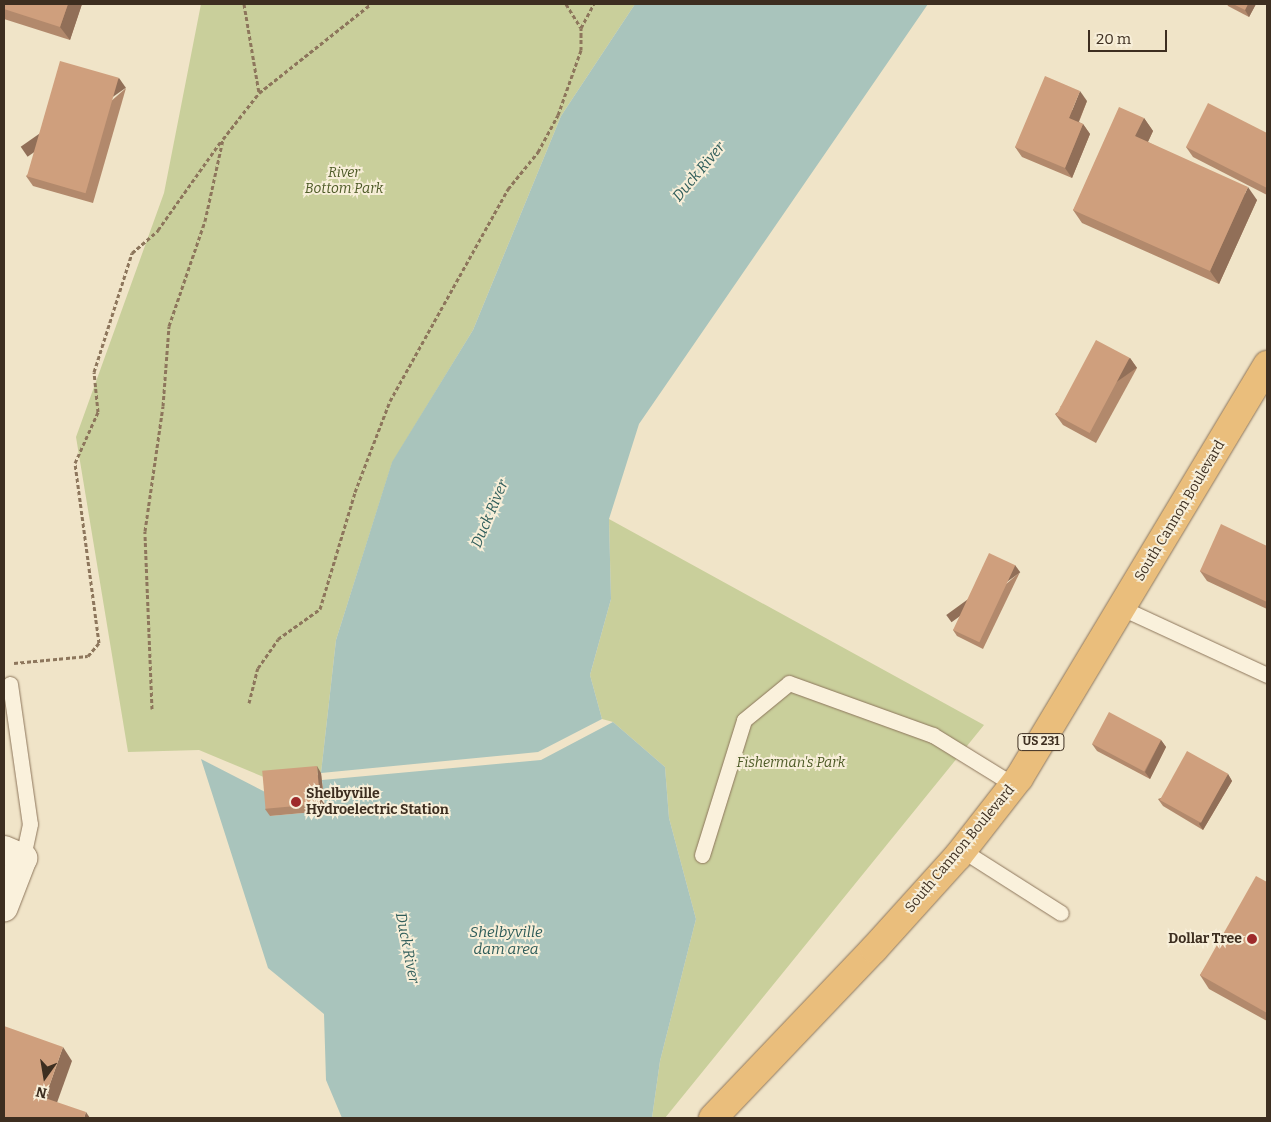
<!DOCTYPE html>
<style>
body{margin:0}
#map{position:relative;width:1271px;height:1122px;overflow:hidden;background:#f0e4c8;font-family:Bitter,serif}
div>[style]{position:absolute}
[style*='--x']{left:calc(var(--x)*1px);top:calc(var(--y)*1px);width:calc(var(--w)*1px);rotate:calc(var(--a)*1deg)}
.green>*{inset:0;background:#c9cf9b}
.water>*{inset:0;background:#a9c4bc}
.path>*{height:3px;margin-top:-1.5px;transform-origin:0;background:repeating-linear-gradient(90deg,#8d765c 0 4px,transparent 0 6.5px)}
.roads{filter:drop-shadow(0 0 1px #8d765c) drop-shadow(0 0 1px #8d765c)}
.service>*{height:15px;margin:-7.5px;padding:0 7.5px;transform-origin:7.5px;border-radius:7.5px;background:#faf1dc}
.minor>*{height:28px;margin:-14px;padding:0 14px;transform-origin:14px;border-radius:14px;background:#faf1dc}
.trunk>*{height:28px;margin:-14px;padding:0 14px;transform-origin:14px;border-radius:14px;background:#eabe7c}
.wall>*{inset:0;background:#b2896c}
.shaded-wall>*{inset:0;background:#916f58;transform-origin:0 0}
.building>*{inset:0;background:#cf9f7d;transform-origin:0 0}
.dots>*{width:14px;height:14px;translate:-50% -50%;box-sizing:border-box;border:2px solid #f7eed8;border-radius:50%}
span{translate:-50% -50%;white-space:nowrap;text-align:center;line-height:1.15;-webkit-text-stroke:4px #f7eed8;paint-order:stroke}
.shield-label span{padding:1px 4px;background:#f7eed8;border:1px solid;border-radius:4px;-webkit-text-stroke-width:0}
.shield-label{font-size:12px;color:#3d2e20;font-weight:700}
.park-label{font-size:14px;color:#4d5a26;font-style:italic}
.street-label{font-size:14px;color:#3d2e20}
.poi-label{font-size:14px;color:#3d2e20;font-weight:700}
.left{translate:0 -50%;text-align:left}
.right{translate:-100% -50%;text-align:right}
.water-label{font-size:15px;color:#2f5d5a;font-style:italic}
.frame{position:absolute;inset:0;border:5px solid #3d2e20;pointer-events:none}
.north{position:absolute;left:20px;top:1052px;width:50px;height:50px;-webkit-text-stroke:4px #f7eed8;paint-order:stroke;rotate:193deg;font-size:14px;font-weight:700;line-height:20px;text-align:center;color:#3d2e20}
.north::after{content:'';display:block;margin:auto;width:18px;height:22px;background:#3d2e20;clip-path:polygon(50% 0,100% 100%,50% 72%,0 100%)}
.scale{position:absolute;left:1088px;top:30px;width:79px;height:22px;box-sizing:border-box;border:2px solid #3d2e20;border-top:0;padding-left:6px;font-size:15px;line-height:18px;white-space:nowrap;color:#3d2e20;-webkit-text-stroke:4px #f7eed8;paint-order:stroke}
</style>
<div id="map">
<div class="green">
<i style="clip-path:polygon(201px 4px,635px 4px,561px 116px,473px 330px,392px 463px,336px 640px,321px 773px,266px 778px,199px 750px,128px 752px,76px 437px,164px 193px)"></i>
<i style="clip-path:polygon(609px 519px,984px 725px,665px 1118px,652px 1118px,660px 1061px,696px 919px,669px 818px,665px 767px,613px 722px,602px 719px,590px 675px,611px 599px)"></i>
</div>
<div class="water">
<i style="clip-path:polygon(635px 4px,928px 4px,639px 424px,609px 519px,611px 599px,590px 675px,602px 719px,538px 752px,321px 773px,336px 640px,392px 462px,473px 330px,561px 116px)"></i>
<i style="clip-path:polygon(613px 722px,665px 767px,669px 818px,696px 919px,660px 1061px,652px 1118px,342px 1118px,326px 1080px,324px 1014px,268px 968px,201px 759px,267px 793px,270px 816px,325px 811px,322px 780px,541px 760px)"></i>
</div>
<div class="path">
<i style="--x:244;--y:4;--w:90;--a:80.4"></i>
<i style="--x:566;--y:4;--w:28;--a:58"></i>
<i style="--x:14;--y:663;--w:74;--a:-5.4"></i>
<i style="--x:88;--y:656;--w:17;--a:-50"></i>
<i style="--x:99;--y:643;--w:182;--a:-97.6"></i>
<i style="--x:75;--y:463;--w:56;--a:-65.7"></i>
<i style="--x:98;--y:412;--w:40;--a:-95.7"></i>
<i style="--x:94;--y:372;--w:125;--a:-72.3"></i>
<i style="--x:132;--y:253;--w:35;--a:-41"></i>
<i style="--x:158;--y:230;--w:109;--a:-54.7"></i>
<i style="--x:249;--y:703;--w:36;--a:-76"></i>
<i style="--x:258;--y:668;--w:35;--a:-55"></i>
<i style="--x:278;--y:639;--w:52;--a:-35.5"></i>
<i style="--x:320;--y:609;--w:122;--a:-73.3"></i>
<i style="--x:355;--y:492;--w:97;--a:-69"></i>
<i style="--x:390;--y:401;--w:243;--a:-60.9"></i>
<i style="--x:508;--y:189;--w:48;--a:-51"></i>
<i style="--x:538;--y:152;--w:42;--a:-61.6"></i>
<i style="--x:558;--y:115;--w:69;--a:-70.5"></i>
<i style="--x:581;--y:50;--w:22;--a:-90"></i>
<i style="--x:581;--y:28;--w:27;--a:-62"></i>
<i style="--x:152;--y:709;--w:178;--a:-92.3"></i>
<i style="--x:145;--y:531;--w:126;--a:-81.8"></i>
<i style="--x:163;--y:406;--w:80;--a:-85.7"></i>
<i style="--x:169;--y:326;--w:111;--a:-71.1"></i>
<i style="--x:205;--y:221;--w:84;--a:-77.6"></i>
<i style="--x:223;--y:139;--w:58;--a:-52"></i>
<i style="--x:259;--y:93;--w:143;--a:-38.5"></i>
</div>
<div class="roads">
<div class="service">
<i style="--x:1122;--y:608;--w:160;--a:24.8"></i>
<i style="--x:10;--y:684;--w:141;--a:81.9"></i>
<i style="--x:30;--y:824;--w:35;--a:102"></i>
<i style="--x:962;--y:850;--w:117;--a:32.5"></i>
<i style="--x:702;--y:855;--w:141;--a:-72.7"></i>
<i style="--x:744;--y:720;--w:58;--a:-39.4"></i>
<i style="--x:789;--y:683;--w:153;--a:19.9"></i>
<i style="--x:933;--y:735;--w:95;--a:31.7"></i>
</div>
<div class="minor">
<i style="--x:4;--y:850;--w:21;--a:23"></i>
<i style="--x:23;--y:858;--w:53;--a:111.2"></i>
</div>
<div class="trunk">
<i style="--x:713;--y:1118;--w:233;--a:-46.4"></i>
<i style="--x:874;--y:949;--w:125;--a:-47.9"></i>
<i style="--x:958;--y:856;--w:99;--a:-52"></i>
<i style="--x:1019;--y:778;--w:482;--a:-59"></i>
</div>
</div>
<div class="wall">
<i style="clip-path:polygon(4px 4px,82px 4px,70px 40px,4px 19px)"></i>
<i style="clip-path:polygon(1227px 4px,1256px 4px,1249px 17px,1228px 6px)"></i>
<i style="clip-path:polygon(126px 88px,93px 203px,33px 186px,26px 176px)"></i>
<i style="clip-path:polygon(1087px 101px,1079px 122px,1083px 124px,1090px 134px,1072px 178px,1022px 157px,1015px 147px)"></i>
<i style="clip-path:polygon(1144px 118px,1153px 131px,1148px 142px,1257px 200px,1219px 284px,1082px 223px,1073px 210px)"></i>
<i style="clip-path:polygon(1267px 133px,1267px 195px,1193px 157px,1186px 147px)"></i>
<i style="clip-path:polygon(1130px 358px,1137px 368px,1096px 443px,1063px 425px,1055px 414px)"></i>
<i style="clip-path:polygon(1267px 546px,1267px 609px,1207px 581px,1200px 571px)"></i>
<i style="clip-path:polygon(1020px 572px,983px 649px,957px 636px,953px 630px)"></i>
<i style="clip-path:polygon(1161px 740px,1166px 747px,1150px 779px,1097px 751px,1092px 744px)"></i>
<i style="clip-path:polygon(321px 773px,325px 811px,270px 816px,265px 809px)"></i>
<i style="clip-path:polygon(1228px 774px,1232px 781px,1203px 830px,1163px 806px,1158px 799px)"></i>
<i style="clip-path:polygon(1267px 882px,1267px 1021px,1209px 989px,1200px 975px)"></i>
</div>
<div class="shaded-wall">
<i style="clip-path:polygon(68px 4px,82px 4px,70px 40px,60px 27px)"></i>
<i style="clip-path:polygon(1248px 4px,1256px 4px,1249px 17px,1245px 10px)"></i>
<i style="left:119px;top:78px;width:12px;height:120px;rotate:55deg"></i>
<i style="clip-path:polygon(1080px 91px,1087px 101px,1076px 128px,1069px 118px)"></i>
<i style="clip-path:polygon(1144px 118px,1153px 131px,1144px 150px,1135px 136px)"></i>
<i style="clip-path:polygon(1083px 124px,1090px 134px,1072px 178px,1065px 168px)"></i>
<i style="clip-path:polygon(1248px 187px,1257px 200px,1219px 284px,1210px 271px)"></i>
<i style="left:1130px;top:358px;width:12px;height:85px;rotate:55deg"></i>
<i style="left:1015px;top:565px;width:9px;height:85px;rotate:54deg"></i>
<i style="clip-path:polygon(1161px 740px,1166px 747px,1150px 779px,1145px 772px)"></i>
<i style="clip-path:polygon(317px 766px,321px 773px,325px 811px,320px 804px)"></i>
<i style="clip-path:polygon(1228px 774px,1232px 781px,1203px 830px,1199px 824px)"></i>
<i style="clip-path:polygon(63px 1047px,72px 1061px,54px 1111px,45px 1098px)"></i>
<i style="clip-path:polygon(86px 1112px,90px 1118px,84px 1118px)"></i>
</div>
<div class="building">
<i style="clip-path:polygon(4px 4px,68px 4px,60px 27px,4px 9px)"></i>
<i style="clip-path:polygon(1233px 4px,1248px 4px,1245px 10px)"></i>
<i style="left:60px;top:61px;width:61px;height:120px;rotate:16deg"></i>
<i style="clip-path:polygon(1045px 76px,1080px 91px,1069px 118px,1083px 124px,1065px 168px,1015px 147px)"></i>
<i style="clip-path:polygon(1208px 103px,1267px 133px,1267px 188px,1186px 147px)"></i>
<i style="clip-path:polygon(1119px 107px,1144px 118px,1135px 136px,1248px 187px,1210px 271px,1073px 210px)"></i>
<i style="left:1096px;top:340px;width:38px;height:85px;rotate:28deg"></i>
<i style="clip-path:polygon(1221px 524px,1267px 546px,1267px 602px,1200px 571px)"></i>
<i style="left:989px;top:553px;width:29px;height:85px;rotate:25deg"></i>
<i style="left:1109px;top:712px;width:59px;height:36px;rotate:28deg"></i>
<i style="left:1187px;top:751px;width:47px;height:56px;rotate:29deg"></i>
<i style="left:317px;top:766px;width:38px;height:55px;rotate:85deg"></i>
<i style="clip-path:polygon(1256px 876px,1267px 882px,1267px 1013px,1200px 975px)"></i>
<i style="clip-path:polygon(4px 1026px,63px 1047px,45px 1098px,86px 1112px,84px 1118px,4px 1118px)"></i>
</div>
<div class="dots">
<i style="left:296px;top:802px;background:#9e2a2b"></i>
<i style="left:1252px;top:939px;background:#9e2a2b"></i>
</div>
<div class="shield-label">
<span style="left:1041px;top:742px">US 231</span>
</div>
<div class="park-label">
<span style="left:344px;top:181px">River<br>Bottom Park</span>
<span style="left:791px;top:763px">Fisherman's Park</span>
</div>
<div class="street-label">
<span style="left:1180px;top:511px;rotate:-59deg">South Cannon Boulevard</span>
<span style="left:960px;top:849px;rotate:-50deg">South Cannon Boulevard</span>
</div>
<div class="poi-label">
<span class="left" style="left:306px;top:802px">Shelbyville<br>Hydroelectric Station</span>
<span class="right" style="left:1242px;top:939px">Dollar Tree</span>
</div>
<div class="water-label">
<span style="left:699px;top:172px;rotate:-50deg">Duck River</span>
<span style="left:490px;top:514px;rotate:-67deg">Duck River</span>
<span style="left:506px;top:941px">Shelbyville<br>dam area</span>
<span style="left:407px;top:948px;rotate:79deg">Duck River</span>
</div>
<div class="frame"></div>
<div class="north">N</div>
<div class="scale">20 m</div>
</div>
